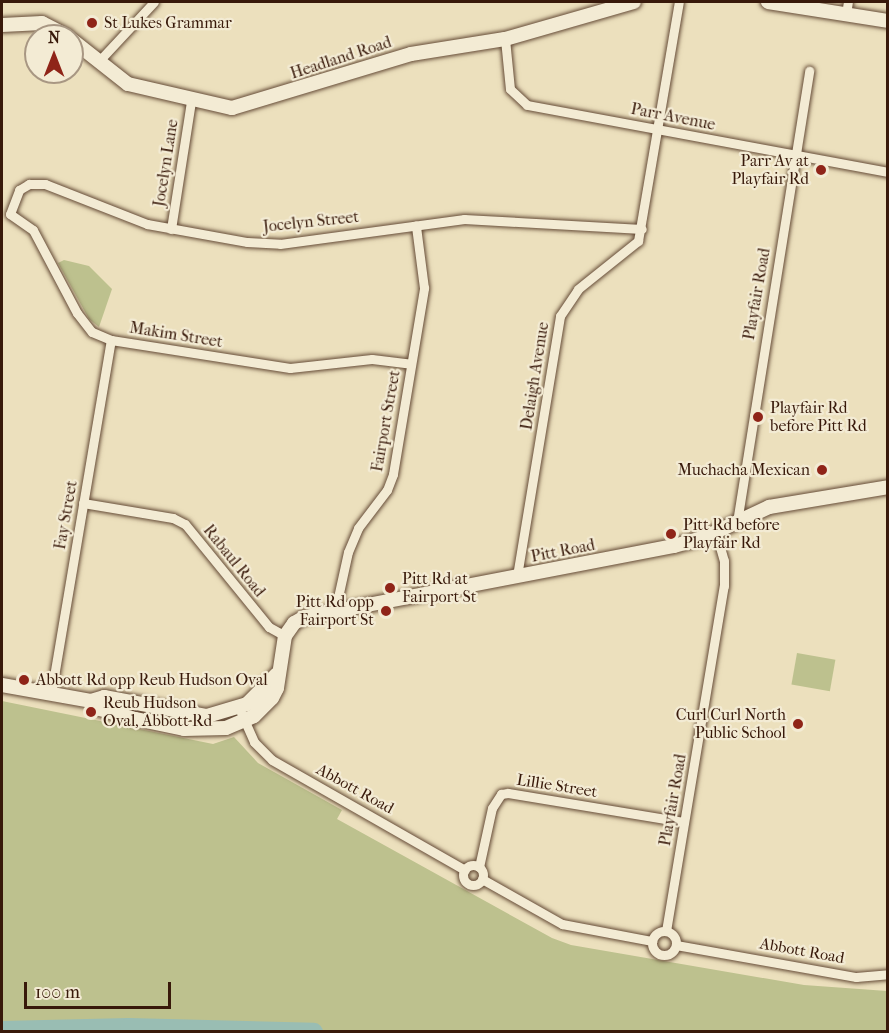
<!DOCTYPE html>
<style>
body{margin:0}
#map{position:relative;width:889px;height:1033px;overflow:hidden;background:#ece0bd;font-family:"IM FELL French Canon",serif}
div>[style]{position:absolute}
[style*='--x']{left:calc(var(--x)*1px);top:calc(var(--y)*1px);width:calc(var(--w)*1px);rotate:calc(var(--a)*1deg)}
.green>*{inset:0;background:#bdc18e;transform-origin:0 0}
.river>*{height:18px;margin:-9px;padding:0 9px;transform-origin:9px;border-radius:9px;background:#99bdb3}
.roads{filter:drop-shadow(0 0 2px #654b37) drop-shadow(0 0 2px #654b37)}
.street>*{height:9px;margin:-4.5px;padding:0 4.5px;transform-origin:4.5px;border-radius:4.5px;background:#f3ebd4}
.street>.ring{margin:-4.5px;padding:0;box-sizing:content-box;background:none;border:9px solid #f3ebd4;border-radius:50%}
.secondary>*{height:14px;margin:-7px;padding:0 7px;transform-origin:7px;border-radius:7px;background:#f3ebd4}
.dots>*{width:16px;height:16px;translate:-50% -50%;box-sizing:border-box;border:3px solid #f3ebd4;border-radius:50%}
span{translate:-50% -50%;white-space:nowrap;text-align:center;line-height:1.15;-webkit-text-stroke:4.5px #f3ebd4;paint-order:stroke}
.poi-label{font-size:16px;color:#38190a}
.left{translate:0 -50%;text-align:left}
.right{translate:-100% -50%;text-align:right}
.street-label{font-size:16px;color:#38190a}
.frame{position:absolute;inset:0;border:3px solid #38190a;pointer-events:none}
.north{position:absolute;left:24px;top:24px;width:60px;height:60px;box-sizing:border-box;background:#f3ebd4;border:2px solid #a89783;border-radius:50%;rotate:0deg;font-size:16px;font-weight:700;line-height:24px;text-align:center;color:#38190a}
.north::after{content:'';display:block;margin:auto;width:21px;height:27px;background:#8f2418;clip-path:polygon(50% 0,100% 100%,50% 72%,0 100%)}
.scale{position:absolute;left:24px;top:982px;width:147px;height:27px;box-sizing:border-box;border:3px solid #38190a;border-top:0;padding-left:8px;font-size:18px;line-height:21px;white-space:nowrap;color:#38190a;-webkit-text-stroke:4px #f3ebd4;paint-order:stroke}
</style>
<div id="map">
<div class="green">
<i style="clip-path:polygon(64px 260px,89px 266px,112px 289px,99px 327px,89px 319px,58px 263px)"></i>
<i style="left:797px;top:653px;width:39px;height:32px;rotate:10deg"></i>
<i style="clip-path:polygon(2px 701px,213px 744px,234px 737px,258px 763px,342px 810px,337px 819px,552px 938px,571px 945px,804px 985px,887px 991px,887px 1031px,2px 1031px)"></i>
</div>
<div class="river">
<i style="--x:2;--y:1030;--w:127;--a:-1.4"></i>
<i style="--x:129;--y:1027;--w:185;--a:1.5"></i>
</div>
<div class="roads">
<div class="street">
<i style="--x:846;--y:14;--w:12;--a:-81"></i>
<i style="--x:505;--y:39;--w:50;--a:84.3"></i>
<i style="--x:510;--y:89;--w:23;--a:43"></i>
<i style="--x:527;--y:105;--w:367;--a:10.5"></i>
<i style="--x:98;--y:62;--w:82;--a:-47"></i>
<i style="--x:10;--y:214;--w:26;--a:-69"></i>
<i style="--x:19;--y:190;--w:12;--a:-31"></i>
<i style="--x:29;--y:184;--w:16;--a:0"></i>
<i style="--x:45;--y:184;--w:110;--a:21.4"></i>
<i style="--x:147;--y:224;--w:102;--a:10.2"></i>
<i style="--x:247;--y:242;--w:33;--a:3"></i>
<i style="--x:280;--y:244;--w:186;--a:-7.7"></i>
<i style="--x:464;--y:219;--w:178;--a:3.2"></i>
<i style="--x:10;--y:214;--w:28;--a:35"></i>
<i style="--x:33;--y:230;--w:94;--a:62.1"></i>
<i style="--x:77;--y:313;--w:24;--a:52"></i>
<i style="--x:92;--y:332;--w:21;--a:23"></i>
<i style="--x:111;--y:340;--w:181;--a:8.9"></i>
<i style="--x:290;--y:368;--w:82;--a:-6.3"></i>
<i style="--x:372;--y:359;--w:39;--a:7"></i>
<i style="--x:171;--y:229;--w:130;--a:-81.1"></i>
<i style="--x:83;--y:503;--w:91;--a:9.5"></i>
<i style="--x:173;--y:518;--w:13;--a:27"></i>
<i style="--x:185;--y:524;--w:133;--a:50.8"></i>
<i style="--x:269;--y:627;--w:18;--a:29"></i>
<i style="--x:737;--y:522;--w:457;--a:-80.9"></i>
<i style="--x:517;--y:576;--w:264;--a:-80.6"></i>
<i style="--x:560;--y:316;--w:32;--a:-56"></i>
<i style="--x:578;--y:289;--w:77;--a:-38.7"></i>
<i style="--x:638;--y:241;--w:242;--a:-80.3"></i>
<i style="--x:335;--y:611;--w:60;--a:-77.6"></i>
<i style="--x:348;--y:552;--w:26;--a:-67"></i>
<i style="--x:358;--y:528;--w:48;--a:-52.7"></i>
<i style="--x:387;--y:490;--w:17;--a:-69"></i>
<i style="--x:393;--y:474;--w:189;--a:-80.5"></i>
<i style="--x:424;--y:288;--w:63;--a:-97.4"></i>
<i style="--x:51;--y:694;--w:359;--a:-80.4"></i>
<i style="--x:239;--y:708;--w:37;--a:66"></i>
<i style="--x:254;--y:742;--w:25;--a:45"></i>
<i style="--x:272;--y:760;--w:222;--a:29.7"></i>
<i class="ring" style="left:463px;top:865px;width:11px;height:11px"></i>
<i style="--x:479;--y:867;--w:60;--a:-77.6"></i>
<i style="--x:492;--y:808;--w:17;--a:-57"></i>
<i style="--x:501;--y:794;--w:7;--a:-8"></i>
<i style="--x:508;--y:793;--w:178;--a:9.4"></i>
<i style="--x:482;--y:879;--w:92;--a:29.4"></i>
<i style="--x:562;--y:924;--w:92;--a:10.7"></i>
<i class="ring" style="left:652px;top:931px;width:15px;height:15px"></i>
<i style="--x:666;--y:931;--w:350;--a:-80.5"></i>
<i style="--x:724;--y:586;--w:25;--a:-90"></i>
<i style="--x:724;--y:561;--w:29;--a:-106"></i>
<i style="--x:676;--y:945;--w:183;--a:10.1"></i>
<i style="--x:856;--y:977;--w:32;--a:-5"></i>
</div>
<div class="secondary">
<i style="--x:768;--y:2;--w:121;--a:9"></i>
<i style="--x:2;--y:25;--w:40;--a:-2.9"></i>
<i style="--x:42;--y:23;--w:29;--a:27"></i>
<i style="--x:72;--y:40;--w:71;--a:38.2"></i>
<i style="--x:128;--y:84;--w:107;--a:13"></i>
<i style="--x:232;--y:108;--w:187;--a:-16.8"></i>
<i style="--x:411;--y:54;--w:95;--a:-9.1"></i>
<i style="--x:505;--y:39;--w:134;--a:-16"></i>
<i style="--x:2;--y:685;--w:90;--a:10.2"></i>
<i style="--x:91;--y:701;--w:14;--a:-17"></i>
<i style="--x:104;--y:697;--w:105;--a:10.5"></i>
<i style="--x:207;--y:716;--w:42;--a:-16.7"></i>
<i style="--x:247;--y:704;--w:42;--a:-45"></i>
<i style="--x:91;--y:701;--w:12;--a:42"></i>
<i style="--x:100;--y:709;--w:37;--a:16"></i>
<i style="--x:136;--y:719;--w:49;--a:11.8"></i>
<i style="--x:184;--y:729;--w:42;--a:-1.4"></i>
<i style="--x:226;--y:728;--w:30;--a:-23"></i>
<i style="--x:254;--y:716;--w:25;--a:-45"></i>
<i style="--x:272;--y:698;--w:11;--a:-63"></i>
<i style="--x:277;--y:688;--w:53;--a:-81.3"></i>
<i style="--x:285;--y:636;--w:16;--a:-55"></i>
<i style="--x:294;--y:623;--w:13;--a:-29"></i>
<i style="--x:305;--y:617;--w:376;--a:-10.9"></i>
<i style="--x:674;--y:546;--w:32;--a:-16"></i>
<i style="--x:705;--y:537;--w:71;--a:-25.1"></i>
<i style="--x:769;--y:507;--w:121;--a:-9.5"></i>
</div>
</div>
<div class="dots">
<i style="left:92px;top:23px;background:#8f2418"></i>
<i style="left:821px;top:170px;background:#8f2418"></i>
<i style="left:758px;top:417px;background:#8f2418"></i>
<i style="left:822px;top:470px;background:#8f2418"></i>
<i style="left:671px;top:534px;background:#8f2418"></i>
<i style="left:390px;top:588px;background:#8f2418"></i>
<i style="left:386px;top:611px;background:#8f2418"></i>
<i style="left:24px;top:680px;background:#8f2418"></i>
<i style="left:91px;top:712px;background:#8f2418"></i>
<i style="left:798px;top:724px;background:#8f2418"></i>
</div>
<div class="poi-label">
<span class="left" style="left:104px;top:23px">St Lukes Grammar</span>
<span class="right" style="left:809px;top:170px">Parr Av at<br>Playfair Rd</span>
<span class="left" style="left:770px;top:417px">Playfair Rd<br>before Pitt Rd</span>
<span class="right" style="left:810px;top:470px">Muchacha Mexican</span>
<span class="left" style="left:683px;top:534px">Pitt Rd before<br>Playfair Rd</span>
<span class="left" style="left:402px;top:588px">Pitt Rd at<br>Fairport St</span>
<span class="right" style="left:374px;top:611px">Pitt Rd opp<br>Fairport St</span>
<span class="left" style="left:36px;top:680px">Abbott Rd opp Reub Hudson Oval</span>
<span class="left" style="left:103px;top:712px">Reub Hudson<br>Oval, Abbott Rd</span>
<span class="right" style="left:786px;top:724px">Curl Curl North<br>Public School</span>
</div>
<div class="street-label">
<span style="left:341px;top:58px;rotate:-18deg">Headland Road</span>
<span style="left:673px;top:117px;rotate:11deg">Parr Avenue</span>
<span style="left:166px;top:163px;rotate:-81deg">Jocelyn Lane</span>
<span style="left:311px;top:222px;rotate:-6deg">Jocelyn Street</span>
<span style="left:757px;top:294px;rotate:-80deg">Playfair Road</span>
<span style="left:176px;top:335px;rotate:9deg">Makim Street</span>
<span style="left:535px;top:376px;rotate:-81deg">Delaigh Avenue</span>
<span style="left:386px;top:421px;rotate:-80deg">Fairport Street</span>
<span style="left:66px;top:515px;rotate:-80deg">Fay Street</span>
<span style="left:563px;top:551px;rotate:-11deg">Pitt Road</span>
<span style="left:234px;top:561px;rotate:51deg">Rabaul Road</span>
<span style="left:557px;top:786px;rotate:9deg">Lillie Street</span>
<span style="left:355px;top:789px;rotate:29deg">Abbott Road</span>
<span style="left:673px;top:800px;rotate:-80deg">Playfair Road</span>
<span style="left:802px;top:951px;rotate:10deg">Abbott Road</span>
</div>
<div class="frame"></div>
<div class="north">N</div>
<div class="scale">100 m</div>
</div>
